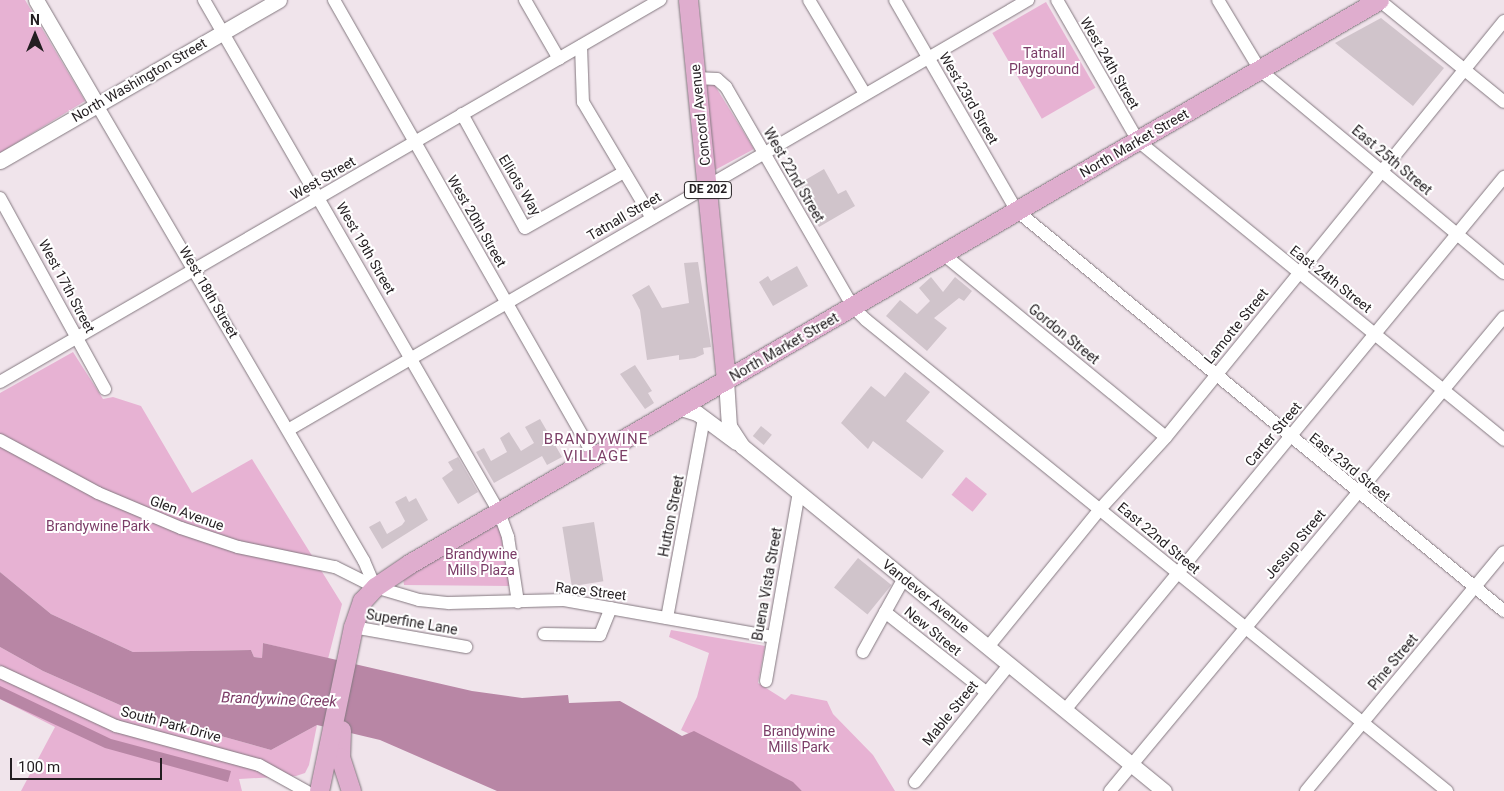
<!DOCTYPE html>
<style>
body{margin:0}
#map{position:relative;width:1504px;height:791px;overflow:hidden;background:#f0e4eb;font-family:Roboto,sans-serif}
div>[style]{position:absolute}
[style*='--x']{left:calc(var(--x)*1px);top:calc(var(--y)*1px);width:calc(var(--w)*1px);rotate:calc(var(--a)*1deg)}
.green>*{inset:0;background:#e7b2d3;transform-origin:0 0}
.water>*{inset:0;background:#b886a5}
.building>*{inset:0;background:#d0c4cb;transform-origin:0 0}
.roads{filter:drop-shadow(0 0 1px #847980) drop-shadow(0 0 1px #847980)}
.minor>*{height:12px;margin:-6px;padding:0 6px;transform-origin:6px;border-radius:6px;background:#fff}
.tertiary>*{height:15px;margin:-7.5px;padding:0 7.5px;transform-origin:7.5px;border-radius:7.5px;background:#fff}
.primary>*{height:19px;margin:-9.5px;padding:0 9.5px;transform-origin:9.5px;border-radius:9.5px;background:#dfadce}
span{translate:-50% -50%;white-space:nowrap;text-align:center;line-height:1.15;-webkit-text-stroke:4px #fff;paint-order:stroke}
.shield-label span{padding:1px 4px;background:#fff;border:1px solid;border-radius:4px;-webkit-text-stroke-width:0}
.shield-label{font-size:12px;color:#231e21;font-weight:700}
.park-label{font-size:14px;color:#7b3c67}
.street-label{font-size:14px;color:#231e21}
.neighbourhood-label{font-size:15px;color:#7c3f67;letter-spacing:1px}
.water-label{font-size:15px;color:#7c3c67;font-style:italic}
.north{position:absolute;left:10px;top:10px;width:50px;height:50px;-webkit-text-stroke:4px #fff;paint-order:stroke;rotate:0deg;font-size:14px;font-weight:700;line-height:20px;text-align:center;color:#231e21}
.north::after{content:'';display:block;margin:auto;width:18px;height:22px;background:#231e21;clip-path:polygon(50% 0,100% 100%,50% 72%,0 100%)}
.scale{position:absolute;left:10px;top:758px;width:152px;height:22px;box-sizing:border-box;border:2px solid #231e21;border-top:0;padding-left:6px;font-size:15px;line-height:18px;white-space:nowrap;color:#231e21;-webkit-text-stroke:4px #fff;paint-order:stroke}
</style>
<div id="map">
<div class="green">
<i style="clip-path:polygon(0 0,25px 0,85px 101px,0 153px)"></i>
<i style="left:1046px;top:2px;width:99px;height:62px;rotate:60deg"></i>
<i style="clip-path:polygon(705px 82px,714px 84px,754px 149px,715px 170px)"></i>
<i style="clip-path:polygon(73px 352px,103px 399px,113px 397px,141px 406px,192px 493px,252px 459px,342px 604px,328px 659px,263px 643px,262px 658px,254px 657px,251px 650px,133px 652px,51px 614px,0 572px,0 393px)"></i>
<i style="left:966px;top:477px;width:27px;height:23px;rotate:39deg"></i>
<i style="clip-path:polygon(499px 524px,510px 586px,404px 585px,403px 578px)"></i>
<i style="clip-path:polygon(671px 630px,765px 646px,758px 683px,785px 700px,791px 694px,827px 701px,833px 714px,873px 755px,895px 791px,802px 791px,785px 778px,681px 730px,697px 697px,709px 653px,669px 637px)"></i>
<i style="clip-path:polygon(0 647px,43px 671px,138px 713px,271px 750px,317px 725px,309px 765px,305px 773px,296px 776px,239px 779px,242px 791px,21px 791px,55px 727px,0 699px)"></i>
</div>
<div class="water">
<i style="clip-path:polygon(0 572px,51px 614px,133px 652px,251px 650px,254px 657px,262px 658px,263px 643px,472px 691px,522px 698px,568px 695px,569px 703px,620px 701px,682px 736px,694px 731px,793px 782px,802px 791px,497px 791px,380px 740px,317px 725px,271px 750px,138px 713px,43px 671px,0 647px)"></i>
<i style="clip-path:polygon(0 686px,111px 739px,231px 771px,228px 782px,105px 748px,0 699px)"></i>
</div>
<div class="building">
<i style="clip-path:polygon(1381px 18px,1444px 68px,1413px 106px,1335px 43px)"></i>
<i style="clip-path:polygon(824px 169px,838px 194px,846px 190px,855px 206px,819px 227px,795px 186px)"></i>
<i style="clip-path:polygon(698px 262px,711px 347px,703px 348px,704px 354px,695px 358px,679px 360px,679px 355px,647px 360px,640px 310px,632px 295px,649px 285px,662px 308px,689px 303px,684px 263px)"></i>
<i style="clip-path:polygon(797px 266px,808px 286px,773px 306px,759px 282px,768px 276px,771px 281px)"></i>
<i style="clip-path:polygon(931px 277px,943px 292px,955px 277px,972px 291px,964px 301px,959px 298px,934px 318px,947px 328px,927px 351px,886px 316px,900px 300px,917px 314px,930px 301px,919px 288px)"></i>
<i style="clip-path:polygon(635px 365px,652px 391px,648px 393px,654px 403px,645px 409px,620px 374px)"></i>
<i style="clip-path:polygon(905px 372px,930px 392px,906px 421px,944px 451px,922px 479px,873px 441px,868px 449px,841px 423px,871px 386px,885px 397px)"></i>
<i style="clip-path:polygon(540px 419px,562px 457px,547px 465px,542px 456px,494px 483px,476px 452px,484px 448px,491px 461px,507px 452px,500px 438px,509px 432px,521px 451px,534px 443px,525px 427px)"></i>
<i style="left:761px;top:426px;width:14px;height:13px;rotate:39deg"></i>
<i style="clip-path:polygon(458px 457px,478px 492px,458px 504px,442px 478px,453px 470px,448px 462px)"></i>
<i style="clip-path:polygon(406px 496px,409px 502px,416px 498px,428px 520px,382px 549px,369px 527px,380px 521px,387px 534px,402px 525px,405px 521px,395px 502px)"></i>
<i style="left:594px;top:522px;width:60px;height:32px;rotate:81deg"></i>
<i style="left:858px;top:558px;width:43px;height:38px;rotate:39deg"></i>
</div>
<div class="roads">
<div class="minor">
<i style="--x:204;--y:0;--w:591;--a:60.05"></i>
<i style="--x:499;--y:512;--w:27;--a:70"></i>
<i style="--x:508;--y:537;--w:66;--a:81.3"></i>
<i style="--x:334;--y:0;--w:525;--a:60.31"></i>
<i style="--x:525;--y:0;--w:68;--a:60"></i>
<i style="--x:809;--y:0;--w:109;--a:59.2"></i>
<i style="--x:895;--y:0;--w:244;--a:60"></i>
<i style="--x:1017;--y:211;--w:630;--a:39.4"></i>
<i style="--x:1057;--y:0;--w:163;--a:60.1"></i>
<i style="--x:1138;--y:141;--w:473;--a:39.2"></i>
<i style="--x:1218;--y:0;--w:82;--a:59"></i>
<i style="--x:1260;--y:70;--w:317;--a:39.8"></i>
<i style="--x:1379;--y:0;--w:161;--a:39.2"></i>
<i style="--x:581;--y:46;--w:56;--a:88"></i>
<i style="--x:583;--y:102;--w:135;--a:59.3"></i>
<i style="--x:696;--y:78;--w:21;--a:3"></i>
<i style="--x:717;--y:79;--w:12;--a:42"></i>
<i style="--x:726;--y:87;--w:254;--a:60"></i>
<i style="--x:853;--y:307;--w:18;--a:45"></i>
<i style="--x:866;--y:320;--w:748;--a:39.03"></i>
<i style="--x:97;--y:105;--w:528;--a:59.65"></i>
<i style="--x:364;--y:561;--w:28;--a:67"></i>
<i style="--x:462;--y:114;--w:130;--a:61.1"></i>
<i style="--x:525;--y:228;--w:114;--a:-29.5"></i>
<i style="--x:0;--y:198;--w:218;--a:61.2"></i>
<i style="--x:943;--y:254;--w:288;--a:39.4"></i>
<i style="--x:0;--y:382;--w:763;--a:-30.06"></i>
<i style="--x:288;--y:430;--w:856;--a:-30.16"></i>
<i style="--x:0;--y:440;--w:111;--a:28.4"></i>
<i style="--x:98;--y:493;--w:90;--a:22.9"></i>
<i style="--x:181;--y:528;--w:60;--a:18.4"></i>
<i style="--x:238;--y:547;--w:99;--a:11.7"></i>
<i style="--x:335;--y:567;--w:45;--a:26.6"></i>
<i style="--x:375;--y:587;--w:46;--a:16.5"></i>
<i style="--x:419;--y:600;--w:30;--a:6"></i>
<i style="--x:449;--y:603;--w:115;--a:-1.5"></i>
<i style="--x:564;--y:600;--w:212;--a:10"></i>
<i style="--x:885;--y:612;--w:129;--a:38.4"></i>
<i style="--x:667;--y:618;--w:202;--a:-79.5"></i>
<i style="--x:353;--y:627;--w:115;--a:10"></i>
<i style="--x:544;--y:634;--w:56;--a:1"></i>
<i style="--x:600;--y:635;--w:29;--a:-68"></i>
<i style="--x:988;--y:647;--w:179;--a:-50.9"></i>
<i style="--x:1101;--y:508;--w:96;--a:-47.5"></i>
<i style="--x:1166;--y:437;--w:536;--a:-50.91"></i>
<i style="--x:863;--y:652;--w:85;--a:-61"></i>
<i style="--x:0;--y:672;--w:128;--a:25"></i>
<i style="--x:116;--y:726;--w:148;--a:15.3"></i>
<i style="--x:259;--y:765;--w:54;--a:29"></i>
<i style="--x:766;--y:681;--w:192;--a:-80.1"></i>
<i style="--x:1065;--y:710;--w:691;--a:-50.52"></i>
<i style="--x:915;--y:782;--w:151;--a:-51.2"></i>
<i style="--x:1110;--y:791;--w:616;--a:-50.27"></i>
<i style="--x:1306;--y:791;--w:310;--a:-50.4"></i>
</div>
<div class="tertiary">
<i style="--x:36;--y:0;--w:121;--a:59.8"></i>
<i style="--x:0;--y:161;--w:322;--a:-30"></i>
<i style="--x:726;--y:380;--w:46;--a:86.3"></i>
<i style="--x:729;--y:426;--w:24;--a:57"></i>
<i style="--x:742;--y:446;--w:545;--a:39.27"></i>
<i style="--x:678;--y:407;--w:20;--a:18"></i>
<i style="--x:697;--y:413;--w:49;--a:36.6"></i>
</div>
<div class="primary">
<i style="--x:688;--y:0;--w:382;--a:84.3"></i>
<i style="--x:341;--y:730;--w:27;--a:92"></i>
<i style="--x:340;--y:757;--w:36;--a:72"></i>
<i style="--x:319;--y:791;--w:167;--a:-78.3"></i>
<i style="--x:353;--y:627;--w:28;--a:-71"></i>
<i style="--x:362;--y:601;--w:19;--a:-47"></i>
<i style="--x:375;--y:587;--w:41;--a:-34.1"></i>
<i style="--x:409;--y:564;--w:1122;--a:-30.18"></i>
</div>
</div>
<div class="shield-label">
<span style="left:708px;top:190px">DE 202</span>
</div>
<div class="park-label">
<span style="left:1044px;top:61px">Tatnall<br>Playground</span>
<span style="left:98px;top:526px">Brandywine Park</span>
<span style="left:481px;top:562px">Brandywine<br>Mills Plaza</span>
<span style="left:799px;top:739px">Brandywine<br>Mills Park</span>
</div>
<div class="street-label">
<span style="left:1110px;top:63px;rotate:60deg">West 24th Street</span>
<span style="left:139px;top:80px;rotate:-30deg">North Washington Street</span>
<span style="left:969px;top:98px;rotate:60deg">West 23rd Street</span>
<span style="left:700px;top:115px;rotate:-96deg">Concord Avenue</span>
<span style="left:1134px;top:143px;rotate:-30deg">North Market Street</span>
<span style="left:1392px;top:160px;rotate:40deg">East 25th Street</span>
<span style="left:794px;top:175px;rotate:60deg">West 22nd Street</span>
<span style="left:323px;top:178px;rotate:-30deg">West Street</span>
<span style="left:520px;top:185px;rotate:59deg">Elliots Way</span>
<span style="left:624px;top:216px;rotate:-30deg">Tatnall Street</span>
<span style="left:477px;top:221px;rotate:60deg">West 20th Street</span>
<span style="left:366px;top:248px;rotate:60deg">West 19th Street</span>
<span style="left:1331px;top:279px;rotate:38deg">East 24th Street</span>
<span style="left:67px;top:286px;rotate:62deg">West 17th Street</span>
<span style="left:209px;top:292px;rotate:60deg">West 18th Street</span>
<span style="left:1236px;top:326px;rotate:-51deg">Lamotte Street</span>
<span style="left:1064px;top:334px;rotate:39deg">Gordon Street</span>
<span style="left:784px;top:347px;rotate:-30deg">North Market Street</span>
<span style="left:1273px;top:434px;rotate:-50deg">Carter Street</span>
<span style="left:1350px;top:467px;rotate:39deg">East 23rd Street</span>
<span style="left:187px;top:513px;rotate:20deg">Glen Avenue</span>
<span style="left:671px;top:516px;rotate:-79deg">Hutton Street</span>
<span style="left:1159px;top:538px;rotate:40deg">East 22nd Street</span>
<span style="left:1295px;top:544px;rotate:-50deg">Jessup Street</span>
<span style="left:767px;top:584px;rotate:-80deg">Buena Vista Street</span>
<span style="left:591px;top:591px;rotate:7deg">Race Street</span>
<span style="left:926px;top:596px;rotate:39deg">Vandever Avenue</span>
<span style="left:412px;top:622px;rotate:10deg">Superfine Lane</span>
<span style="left:933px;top:631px;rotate:39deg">New Street</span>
<span style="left:1393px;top:662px;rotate:-50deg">Pine Street</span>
<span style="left:950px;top:713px;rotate:-51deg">Mable Street</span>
<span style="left:171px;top:724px;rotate:15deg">South Park Drive</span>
</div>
<div class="neighbourhood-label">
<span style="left:596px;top:448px">BRANDYWINE<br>VILLAGE</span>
</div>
<div class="water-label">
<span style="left:279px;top:700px;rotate:2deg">Brandywine Creek</span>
</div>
<div class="north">N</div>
<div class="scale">100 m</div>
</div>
